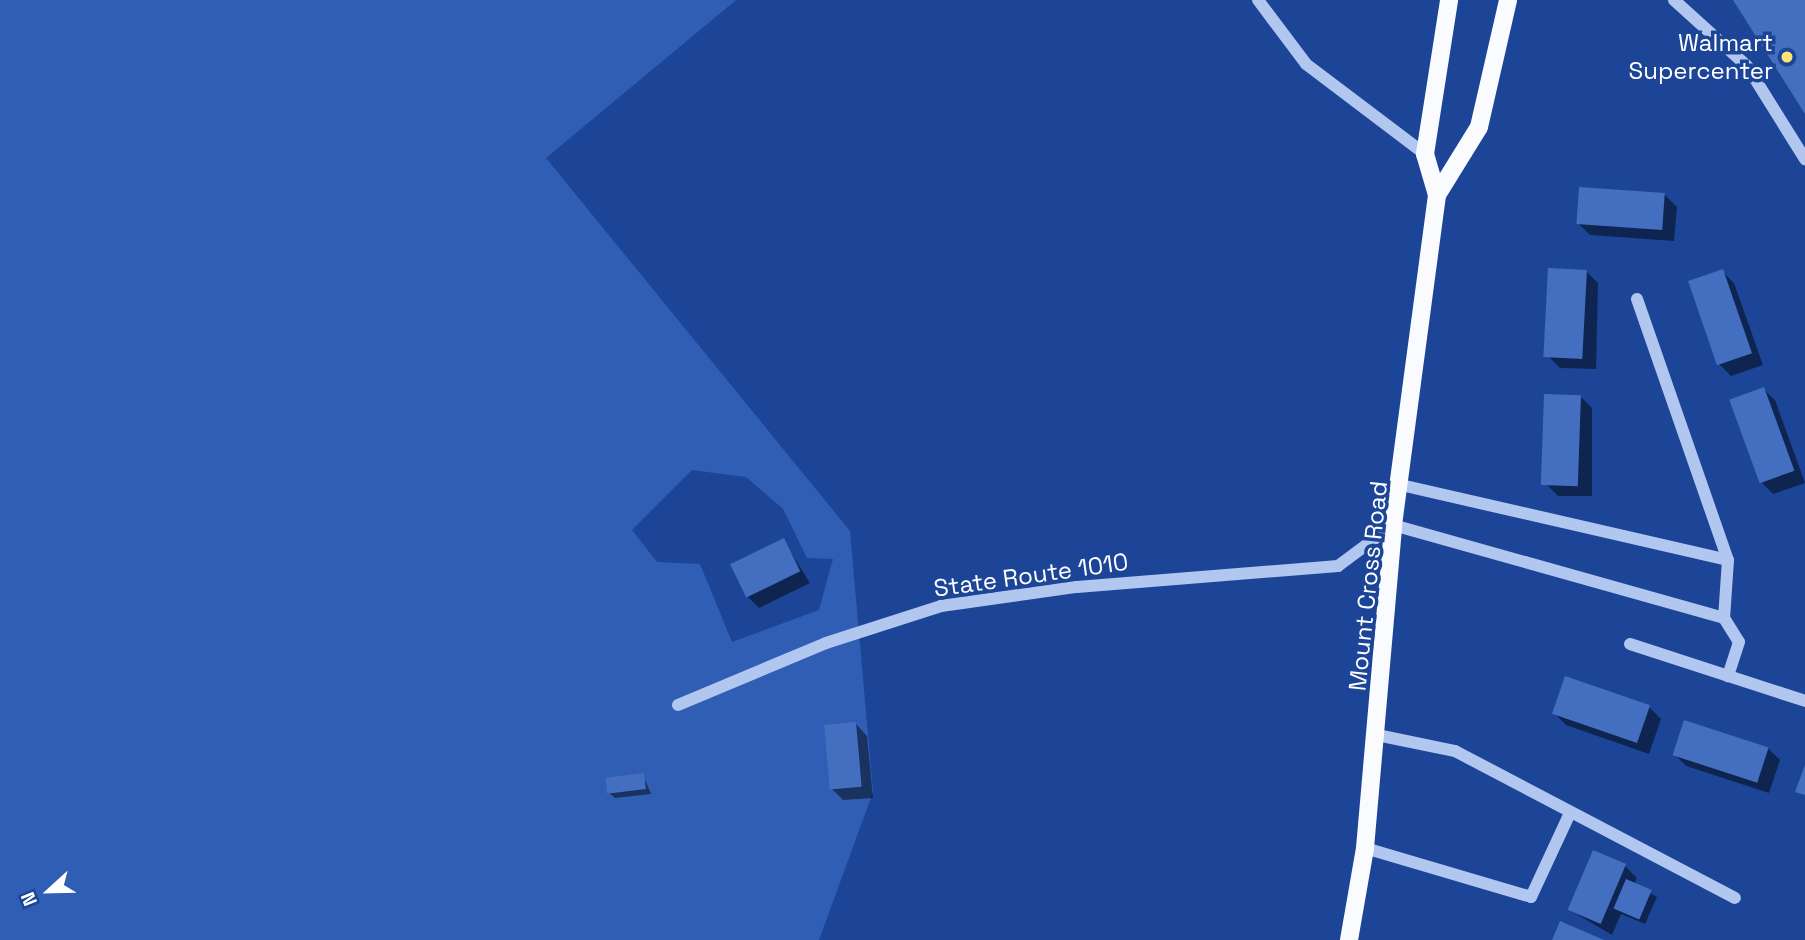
<!DOCTYPE html>
<style>
body{margin:0}
#map{position:relative;width:1805px;height:940px;overflow:hidden;background:#1c4598;font-family:"Space Grotesk",sans-serif}
div>[style]{position:absolute}
[style*='--x']{left:calc(var(--x)*1px);top:calc(var(--y)*1px);width:calc(var(--w)*1px);rotate:calc(var(--a)*1deg)}
.green>*{inset:0;background:#305eb5}
.shadow>*{inset:0;background:#0007}
.building>*{inset:0;background:#446ebf;transform-origin:0 0}
.minor>*{height:12px;margin:-6px;padding:0 6px;transform-origin:6px;border-radius:6px;background:#b1c7f0}
.major>*{height:18px;margin:-9px;padding:0 9px;transform-origin:9px;border-radius:9px;background:#fafbff}
.dots>*{width:19px;height:19px;translate:-50% -50%;box-sizing:border-box;border:4px solid #1c4598;border-radius:50%}
span{translate:-50% -50%;white-space:nowrap;text-align:center;line-height:1.15;-webkit-text-stroke:7px #1c4598;paint-order:stroke}
.poi-label{font-size:24px;color:#fff}
.right{translate:-100% -50%;text-align:right}
.street-label{font-size:24px;color:#fff}
.north{position:absolute;left:14px;top:856px;width:70px;height:70px;-webkit-text-stroke:5px #1c4598;paint-order:stroke;rotate:248deg;font-size:19px;font-weight:700;line-height:28px;text-align:center;color:#fff}
.north::after{content:'';display:block;margin:auto;width:24px;height:32px;background:#fff;clip-path:polygon(50% 0,100% 100%,50% 72%,0 100%)}
</style>
<div id="map">
<div class="green">
<i style="clip-path:polygon(evenodd,0 0,736px 0,546px 158px,850px 531px,873px 792px,819px 940px,0 940px,0 0,692px 470px,746px 477px,783px 509px,807px 558px,833px 559px,819px 610px,732px 642px,700px 564px,657px 562px,632px 530px,692px 470px)"></i>
</div>
<div class="shadow">
<i style="clip-path:polygon(1665px 195px,1677px 207px,1674px 241px,1590px 235px,1578px 223px)"></i>
<i style="clip-path:polygon(1586px 271px,1598px 283px,1596px 369px,1560px 368px,1548px 356px)"></i>
<i style="clip-path:polygon(1722px 271px,1734px 283px,1763px 365px,1731px 376px,1719px 364px)"></i>
<i style="clip-path:polygon(1763px 389px,1775px 400px,1805px 483px,1773px 494px,1761px 482px,1732px 400px)"></i>
<i style="clip-path:polygon(1580px 396px,1592px 408px,1592px 496px,1558px 496px,1546px 484px)"></i>
<i style="clip-path:polygon(783px 540px,810px 583px,759px 608px,747px 596px)"></i>
<i style="clip-path:polygon(1649px 707px,1661px 719px,1649px 754px,1566px 725px,1554px 713px)"></i>
<i style="clip-path:polygon(856px 724px,867px 736px,873px 798px,843px 800px,831px 788px)"></i>
<i style="clip-path:polygon(1768px 748px,1780px 760px,1769px 793px,1686px 766px,1674px 754px)"></i>
<i style="clip-path:polygon(643px 775px,651px 794px,615px 798px,609px 793px)"></i>
<i style="clip-path:polygon(1625px 866px,1637px 878px,1634px 884px,1657px 897px,1645px 924px,1621px 914px,1612px 935px,1568px 909px)"></i>
</div>
<div class="building">
<i style="clip-path:polygon(1733px 0,1805px 0,1805px 114px)"></i>
<i style="left:1579px;top:187px;width:86px;height:37px;rotate:4deg"></i>
<i style="left:1548px;top:268px;width:39px;height:89px;rotate:3deg"></i>
<i style="left:1723px;top:269px;width:89px;height:37px;rotate:71deg"></i>
<i style="left:1764px;top:387px;width:89px;height:37px;rotate:70deg"></i>
<i style="left:1544px;top:394px;width:37px;height:91px;rotate:2deg"></i>
<i style="left:784px;top:538px;width:37px;height:60px;rotate:64deg"></i>
<i style="left:1565px;top:676px;width:90px;height:40px;rotate:19deg"></i>
<i style="left:1684px;top:720px;width:89px;height:37px;rotate:18deg"></i>
<i style="left:856px;top:722px;width:65px;height:32px;rotate:85deg"></i>
<i style="clip-path:polygon(1805px 765px,1805px 795px,1795px 792px)"></i>
<i style="left:644px;top:773px;width:16px;height:39px;rotate:83deg"></i>
<i style="left:1593px;top:850px;width:36px;height:65px;rotate:23deg"></i>
<i style="left:1626px;top:879px;width:28px;height:32px;rotate:23deg"></i>
<i style="clip-path:polygon(1560px 921px,1604px 940px,1552px 940px)"></i>
</div>
<div class="minor">
<i style="--x:1258;--y:0;--w:80;--a:53.1"></i>
<i style="--x:1306;--y:64;--w:149;--a:37.1"></i>
<i style="--x:1674;--y:0;--w:98;--a:42.1"></i>
<i style="--x:1747;--y:66;--w:110;--a:58.1"></i>
<i style="--x:1637;--y:299;--w:276;--a:70.8"></i>
<i style="--x:1728;--y:560;--w:58;--a:93.9"></i>
<i style="--x:1401;--y:485;--w:335;--a:12.9"></i>
<i style="--x:1630;--y:644;--w:184;--a:18"></i>
<i style="--x:678;--y:705;--w:160;--a:-22.7"></i>
<i style="--x:826;--y:643;--w:121;--a:-17.8"></i>
<i style="--x:941;--y:606;--w:137;--a:-8"></i>
<i style="--x:1077;--y:587;--w:262;--a:-4.6"></i>
<i style="--x:1338;--y:566;--w:69;--a:-36.7"></i>
<i style="--x:1393;--y:525;--w:344;--a:15.7"></i>
<i style="--x:1724;--y:618;--w:28;--a:58"></i>
<i style="--x:1739;--y:642;--w:36;--a:108"></i>
<i style="--x:1377;--y:735;--w:80;--a:11.6"></i>
<i style="--x:1455;--y:751;--w:316;--a:27.7"></i>
<i style="--x:1365;--y:848;--w:173;--a:16.4"></i>
<i style="--x:1531;--y:897;--w:90;--a:-65.1"></i>
</div>
<div class="major">
<i style="--x:1437;--y:195;--w:80;--a:-58.3"></i>
<i style="--x:1479;--y:127;--w:130;--a:-77.1"></i>
<i style="--x:1349;--y:940;--w:93;--a:-80.1"></i>
<i style="--x:1365;--y:848;--w:324;--a:-85"></i>
<i style="--x:1393;--y:525;--w:333;--a:-82.4"></i>
<i style="--x:1437;--y:195;--w:43;--a:-106.3"></i>
<i style="--x:1425;--y:154;--w:156;--a:-81.1"></i>
</div>
<div class="dots">
<i style="left:1787px;top:57px;background:#ffe570"></i>
</div>
<div class="poi-label">
<span class="right" style="left:1773px;top:57px">Walmart<br>Supercenter</span>
</div>
<div class="street-label">
<span style="left:1031px;top:575px;rotate:-8deg">State Route 1010</span>
<span style="left:1368px;top:586px;rotate:-84deg">Mount Cross Road</span>
</div>
<div class="north">N</div>
</div>
